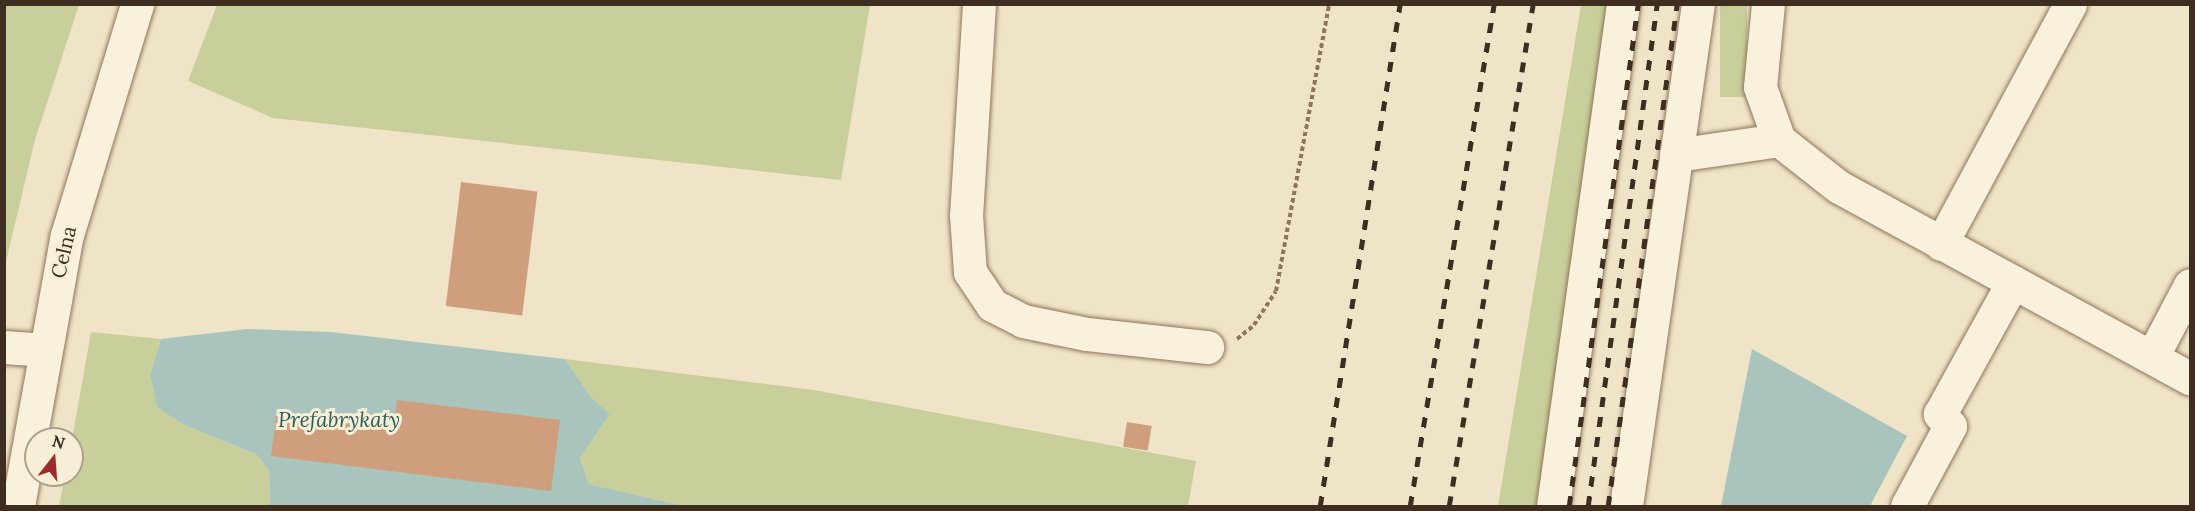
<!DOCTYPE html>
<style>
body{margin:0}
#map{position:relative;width:2195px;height:511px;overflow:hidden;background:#f0e4c8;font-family:Lora,serif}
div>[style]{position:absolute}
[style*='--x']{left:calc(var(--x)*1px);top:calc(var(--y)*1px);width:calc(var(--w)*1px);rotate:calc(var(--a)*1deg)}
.green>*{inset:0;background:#c9cf9b;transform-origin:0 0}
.water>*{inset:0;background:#a9c4bc}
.building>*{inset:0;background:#cf9f7d;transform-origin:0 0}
.path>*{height:4px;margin-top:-2px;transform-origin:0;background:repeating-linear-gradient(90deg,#8d765c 0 4.5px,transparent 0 7.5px)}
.roads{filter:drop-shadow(0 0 2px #8d765c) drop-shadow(0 0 2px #8d765c)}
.minor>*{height:33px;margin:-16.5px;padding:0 16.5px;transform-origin:16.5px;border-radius:16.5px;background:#faf1dc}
.rail>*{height:4.5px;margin-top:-2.25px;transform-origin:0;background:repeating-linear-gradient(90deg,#3d2e20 0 10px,transparent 0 20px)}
span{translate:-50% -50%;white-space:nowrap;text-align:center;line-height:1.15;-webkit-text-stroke:6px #f7eed8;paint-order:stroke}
.street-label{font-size:20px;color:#3d2e20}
.water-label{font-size:21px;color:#2f5d5a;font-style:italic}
.frame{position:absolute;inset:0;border:6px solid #3d2e20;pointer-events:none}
.north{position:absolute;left:24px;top:427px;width:60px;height:60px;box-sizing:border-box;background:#f7eed8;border:2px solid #ada18e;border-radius:50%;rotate:17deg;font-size:16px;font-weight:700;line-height:24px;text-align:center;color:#3d2e20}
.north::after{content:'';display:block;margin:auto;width:21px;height:27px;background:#9e2a2b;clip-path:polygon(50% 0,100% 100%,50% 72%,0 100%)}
</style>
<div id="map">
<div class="green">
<i style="clip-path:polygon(5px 4px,79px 5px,35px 140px,5px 266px)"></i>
<i style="clip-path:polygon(217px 5px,217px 4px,870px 5px,841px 180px,273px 118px,188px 81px)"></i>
<i style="clip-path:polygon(1581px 5px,1612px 5px,1543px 506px,1498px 506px)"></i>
<i style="left:1720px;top:5px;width:27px;height:92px"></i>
<i style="clip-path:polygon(91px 332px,161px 339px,150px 375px,157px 407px,182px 424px,257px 455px,269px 471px,270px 506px,59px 506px,65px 475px,72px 475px,72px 439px)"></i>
<i style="clip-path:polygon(565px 359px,814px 390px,1196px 461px,1188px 506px,684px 506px,589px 484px,580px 458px,610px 414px,591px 397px)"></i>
</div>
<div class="water">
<i style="clip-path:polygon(247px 329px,331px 332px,565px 359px,591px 397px,610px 414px,580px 458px,589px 484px,684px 506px,270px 506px,269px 471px,257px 455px,182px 424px,157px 407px,150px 375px,161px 339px)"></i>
<i style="clip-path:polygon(1752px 349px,1907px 436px,1870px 506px,1721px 506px)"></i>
</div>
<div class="building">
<i style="left:461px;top:182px;width:77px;height:125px;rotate:7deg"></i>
<i style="clip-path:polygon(397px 400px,560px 420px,551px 491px,271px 456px,276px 415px,393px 430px)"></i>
<i style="left:1127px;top:422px;width:25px;height:25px;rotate:9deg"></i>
</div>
<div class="path">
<i style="--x:1237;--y:339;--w:22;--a:-39"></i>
<i style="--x:1254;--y:325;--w:40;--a:-57.1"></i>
<i style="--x:1276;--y:291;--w:292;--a:-79.5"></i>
</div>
<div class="roads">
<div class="minor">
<i style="--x:979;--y:4;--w:211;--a:93.5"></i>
<i style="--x:966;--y:215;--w:57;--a:86"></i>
<i style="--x:970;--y:272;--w:40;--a:56"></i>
<i style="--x:992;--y:305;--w:35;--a:27"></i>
<i style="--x:1023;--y:321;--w:65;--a:11.5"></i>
<i style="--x:1087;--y:334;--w:121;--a:6.2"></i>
<i style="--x:1768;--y:4;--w:83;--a:95.5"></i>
<i style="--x:1760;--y:87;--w:56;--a:70.3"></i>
<i style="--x:1779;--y:140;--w:76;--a:38.1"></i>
<i style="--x:1839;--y:187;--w:400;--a:28.6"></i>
<i style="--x:1676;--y:155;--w:104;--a:-8.3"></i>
<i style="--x:1941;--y:244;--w:272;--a:-61.7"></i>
<i style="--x:4;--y:347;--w:39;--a:4"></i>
<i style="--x:2152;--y:357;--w:81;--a:-62.2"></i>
<i style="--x:18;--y:506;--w:275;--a:-79.8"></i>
<i style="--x:67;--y:235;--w:241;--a:-73.1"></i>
<i style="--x:1553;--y:506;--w:507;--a:-82.06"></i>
<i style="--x:1626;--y:506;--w:507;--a:-81.84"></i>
<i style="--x:1907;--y:506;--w:91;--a:-61.7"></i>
<i style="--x:1950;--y:426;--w:16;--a:-130"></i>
<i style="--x:1940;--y:414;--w:151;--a:-61.1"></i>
</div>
</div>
<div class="rail">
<i style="--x:1320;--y:506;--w:508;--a:-80.95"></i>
<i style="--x:1410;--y:506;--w:509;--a:-80.5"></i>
<i style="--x:1449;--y:506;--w:509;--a:-80.5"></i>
<i style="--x:1569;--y:506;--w:507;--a:-82.17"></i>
<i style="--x:1588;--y:506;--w:507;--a:-82.17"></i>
<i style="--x:1608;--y:506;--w:507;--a:-82.17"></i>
</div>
<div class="street-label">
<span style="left:63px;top:252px;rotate:-77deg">Celna</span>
</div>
<div class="water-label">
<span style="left:339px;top:420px">Prefabrykaty</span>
</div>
<div class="frame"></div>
<div class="north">N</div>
</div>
